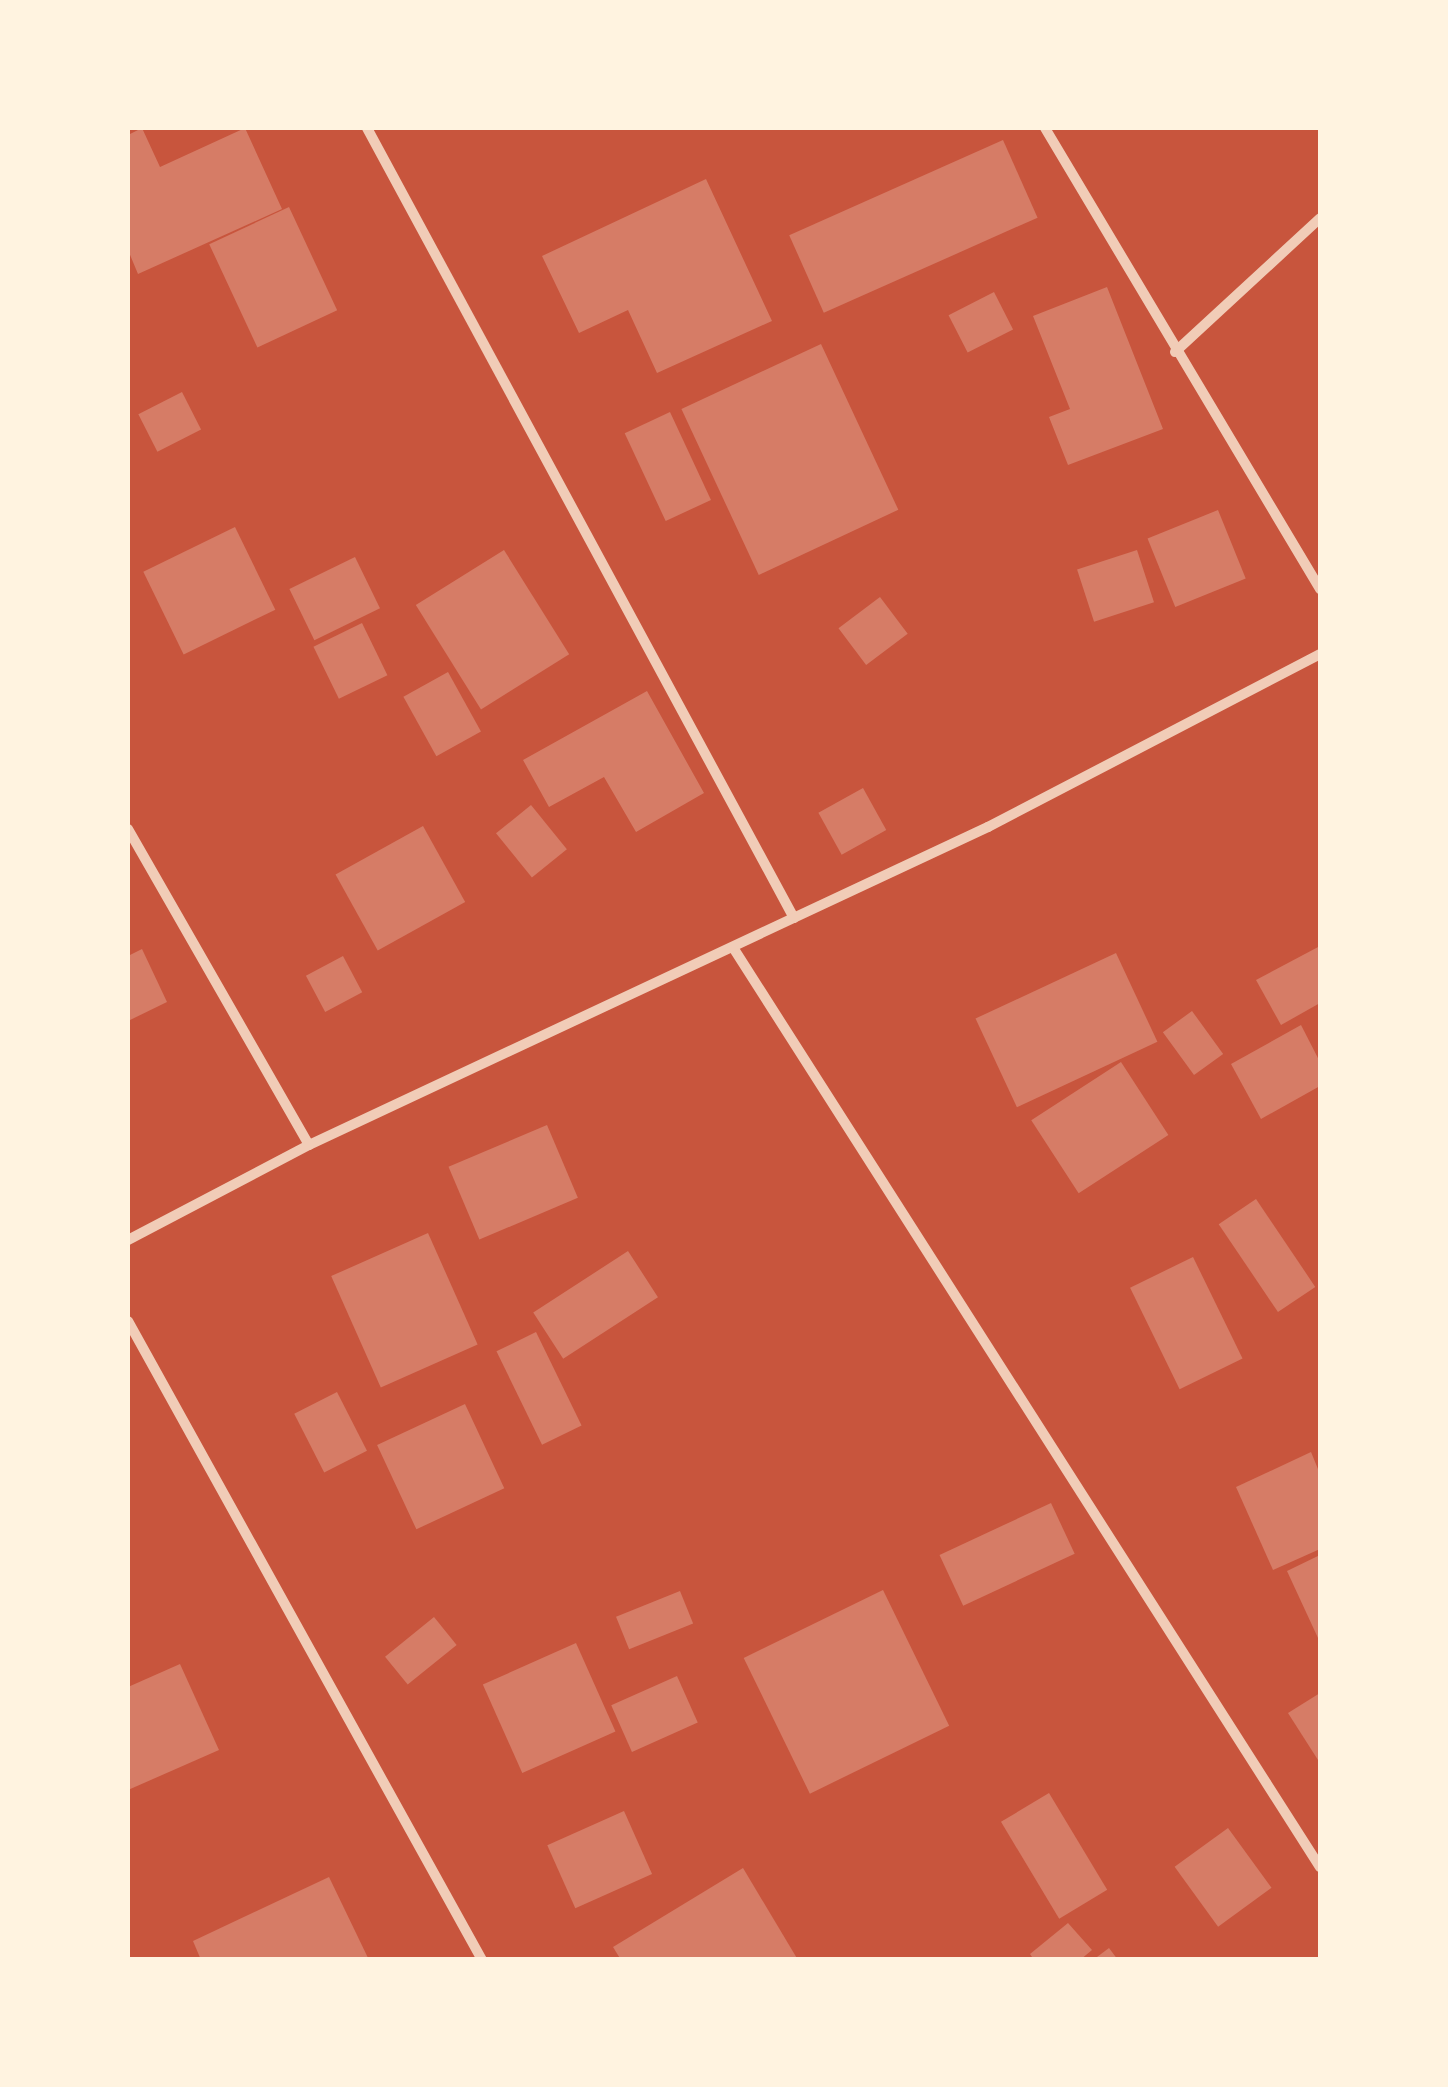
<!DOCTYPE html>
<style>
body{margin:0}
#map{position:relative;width:1448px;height:2087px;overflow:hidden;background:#c8553d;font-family:"Titillium Web",sans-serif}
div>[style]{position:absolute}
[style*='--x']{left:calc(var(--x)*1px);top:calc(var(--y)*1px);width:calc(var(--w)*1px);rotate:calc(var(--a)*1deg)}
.building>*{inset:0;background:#d67c66;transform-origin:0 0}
.minor>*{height:10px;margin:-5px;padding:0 5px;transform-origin:5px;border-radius:5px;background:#f1ccb7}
span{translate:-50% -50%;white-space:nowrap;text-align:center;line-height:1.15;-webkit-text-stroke:9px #fff3e0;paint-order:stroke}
.frame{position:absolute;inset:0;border:130px solid #fff3e0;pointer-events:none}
</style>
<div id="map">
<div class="building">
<i style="clip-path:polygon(142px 128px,160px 167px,245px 128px,282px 209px,138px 274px,128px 250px,128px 135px)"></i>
<i style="left:1003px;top:140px;width:85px;height:234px;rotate:66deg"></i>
<i style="clip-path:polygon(706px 179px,772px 321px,657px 373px,628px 310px,579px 333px,542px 256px)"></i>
<i style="left:289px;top:207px;width:114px;height:88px;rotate:65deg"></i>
<i style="clip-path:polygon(1107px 287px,1163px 429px,1068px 465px,1049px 417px,1070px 409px,1033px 316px)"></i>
<i style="left:994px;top:292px;width:42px;height:51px;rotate:63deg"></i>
<i style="left:821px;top:344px;width:183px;height:154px;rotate:65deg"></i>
<i style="left:182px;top:392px;width:42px;height:49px;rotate:63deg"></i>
<i style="left:670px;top:412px;width:97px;height:50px;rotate:65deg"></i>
<i style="left:1218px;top:510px;width:74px;height:76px;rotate:68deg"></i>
<i style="left:235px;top:527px;width:92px;height:102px;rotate:64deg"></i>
<i style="left:504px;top:550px;width:123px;height:104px;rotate:58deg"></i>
<i style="left:1137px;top:550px;width:55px;height:63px;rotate:72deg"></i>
<i style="left:355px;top:557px;width:57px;height:73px;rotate:64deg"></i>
<i style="left:880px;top:597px;width:46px;height:52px;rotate:53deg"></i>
<i style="left:362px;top:623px;width:58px;height:54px;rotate:64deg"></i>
<i style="left:448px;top:672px;width:68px;height:51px;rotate:61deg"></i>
<i style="clip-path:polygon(647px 691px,704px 793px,636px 832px,604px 777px,549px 807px,523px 760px)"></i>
<i style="left:863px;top:788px;width:48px;height:51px;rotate:61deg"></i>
<i style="left:531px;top:805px;width:57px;height:45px;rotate:51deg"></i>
<i style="left:423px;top:826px;width:87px;height:100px;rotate:61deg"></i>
<i style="clip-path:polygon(1320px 946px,1320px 1003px,1281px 1025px,1256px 980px)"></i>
<i style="clip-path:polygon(142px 949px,167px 1002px,128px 1021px,128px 956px)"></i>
<i style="left:1116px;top:953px;width:98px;height:155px;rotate:65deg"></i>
<i style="left:343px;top:956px;width:41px;height:42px;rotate:62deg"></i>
<i style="left:1192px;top:1011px;width:53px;height:36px;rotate:54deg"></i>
<i style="clip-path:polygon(1301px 1025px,1320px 1062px,1320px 1086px,1261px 1119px,1231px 1064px)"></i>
<i style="left:1121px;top:1062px;width:87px;height:107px;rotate:57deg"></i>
<i style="left:547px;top:1125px;width:79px;height:107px;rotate:67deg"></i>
<i style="left:1256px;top:1199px;width:106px;height:45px;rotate:56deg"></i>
<i style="left:428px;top:1233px;width:122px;height:106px;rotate:66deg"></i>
<i style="left:628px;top:1251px;width:55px;height:113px;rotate:57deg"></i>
<i style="left:1193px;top:1257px;width:113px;height:70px;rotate:64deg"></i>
<i style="left:536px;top:1332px;width:104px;height:44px;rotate:64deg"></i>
<i style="left:337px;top:1392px;width:66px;height:48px;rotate:63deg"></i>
<i style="left:465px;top:1404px;width:93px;height:97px;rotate:65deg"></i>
<i style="clip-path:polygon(1311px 1452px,1320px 1474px,1320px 1549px,1273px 1570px,1236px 1487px)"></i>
<i style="left:1051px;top:1503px;width:56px;height:123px;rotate:65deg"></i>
<i style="clip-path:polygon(1320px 1555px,1320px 1636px,1318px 1638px,1287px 1571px)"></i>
<i style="left:883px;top:1590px;width:151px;height:155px;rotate:64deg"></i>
<i style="left:680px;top:1591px;width:35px;height:69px;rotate:68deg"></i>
<i style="left:434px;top:1617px;width:36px;height:63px;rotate:51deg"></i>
<i style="left:576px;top:1643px;width:97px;height:102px;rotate:66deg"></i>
<i style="clip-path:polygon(180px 1664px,219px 1750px,128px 1790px,128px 1687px)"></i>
<i style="left:677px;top:1676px;width:51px;height:72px;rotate:66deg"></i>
<i style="clip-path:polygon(1320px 1693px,1320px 1758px,1318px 1760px,1288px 1713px)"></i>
<i style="left:1049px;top:1793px;width:113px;height:56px;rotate:59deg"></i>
<i style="left:624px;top:1811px;width:69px;height:84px;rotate:66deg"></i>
<i style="left:1228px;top:1828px;width:74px;height:66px;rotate:54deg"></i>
<i style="clip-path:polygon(743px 1868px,798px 1960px,621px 1960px,613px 1947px)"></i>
<i style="clip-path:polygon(329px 1877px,369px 1960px,201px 1960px,193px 1941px)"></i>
<i style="clip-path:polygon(1068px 1923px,1092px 1950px,1080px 1960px,1034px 1960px,1030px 1954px)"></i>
<i style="clip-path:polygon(1109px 1948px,1118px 1960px,1093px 1960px)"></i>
</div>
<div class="minor">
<i style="--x:367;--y:128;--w:898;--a:61.61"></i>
<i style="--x:1045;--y:128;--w:537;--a:59.18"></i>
<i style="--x:1175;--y:352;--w:197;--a:-42.7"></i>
<i style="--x:128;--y:829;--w:364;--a:60.2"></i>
<i style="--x:734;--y:949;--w:1089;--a:57.45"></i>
<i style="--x:128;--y:1240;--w:204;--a:-27.7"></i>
<i style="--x:309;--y:1145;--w:750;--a:-25.1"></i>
<i style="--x:988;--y:827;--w:374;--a:-27.5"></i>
<i style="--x:128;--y:1321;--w:731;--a:61.01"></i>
</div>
<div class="frame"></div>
</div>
